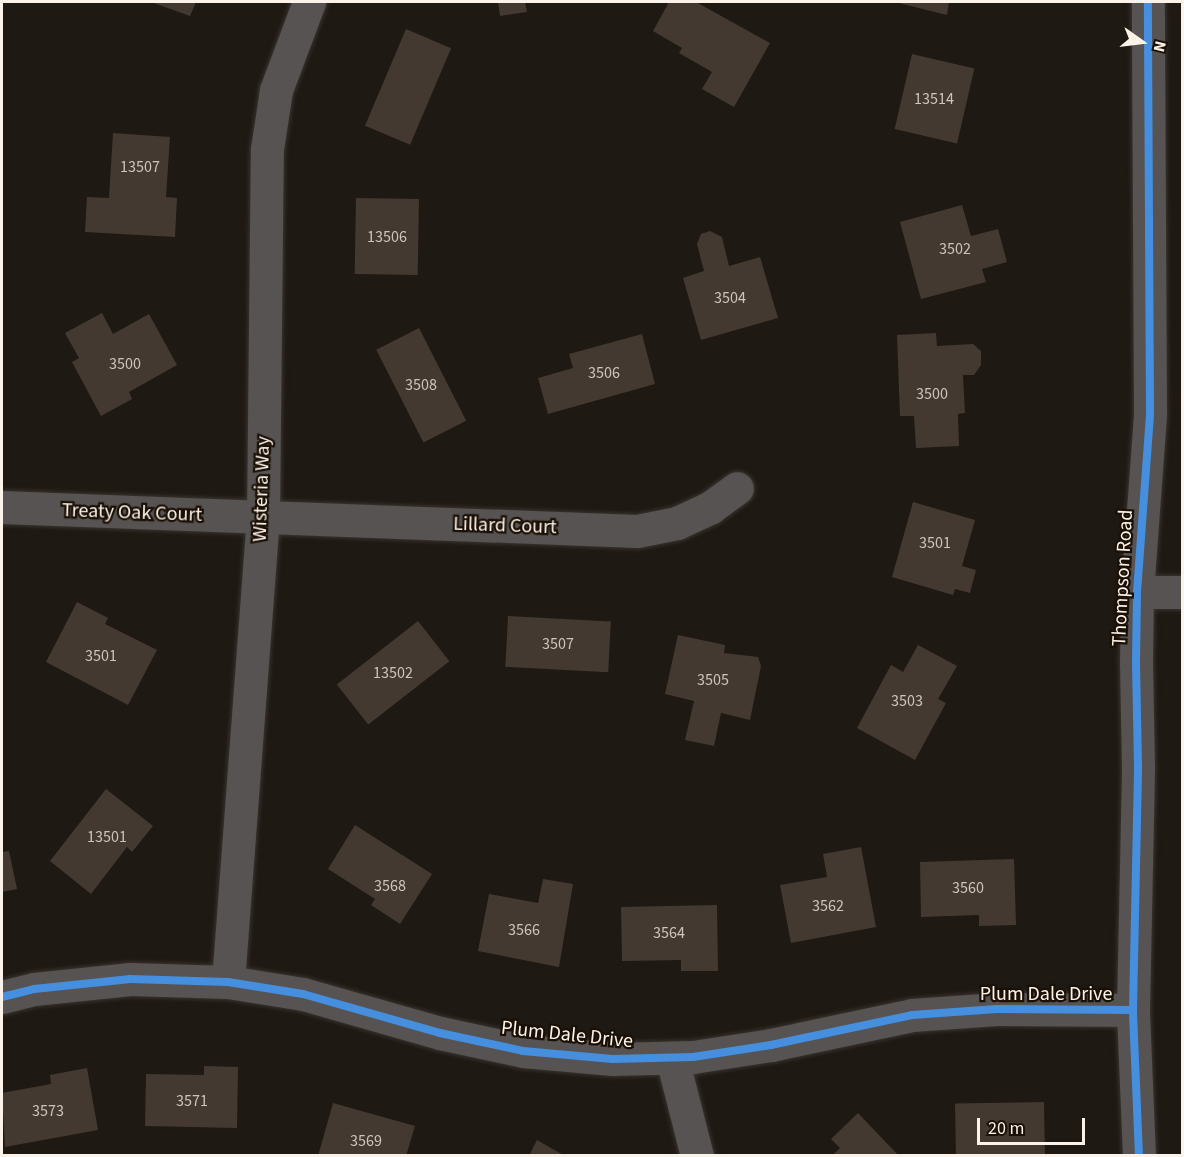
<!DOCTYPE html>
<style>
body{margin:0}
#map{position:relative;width:1184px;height:1157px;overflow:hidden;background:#1f1913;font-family:"Source Sans 3",sans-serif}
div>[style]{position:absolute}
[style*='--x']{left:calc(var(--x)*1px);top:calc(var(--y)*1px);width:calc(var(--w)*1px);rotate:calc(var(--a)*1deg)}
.building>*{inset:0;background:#433930;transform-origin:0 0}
.roads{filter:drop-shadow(0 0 2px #39332e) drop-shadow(0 0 2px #39332e)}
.minor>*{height:33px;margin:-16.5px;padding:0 16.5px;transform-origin:16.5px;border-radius:16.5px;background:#565352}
.cycleway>*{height:8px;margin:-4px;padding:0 4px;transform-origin:4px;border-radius:4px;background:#468fdf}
span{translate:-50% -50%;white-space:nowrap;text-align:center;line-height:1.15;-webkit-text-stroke:4.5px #1b1005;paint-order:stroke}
.number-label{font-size:16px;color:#cdc4bc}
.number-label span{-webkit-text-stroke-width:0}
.street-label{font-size:20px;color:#fbf2ea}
.frame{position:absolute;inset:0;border:3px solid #fbf2ea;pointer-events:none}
.north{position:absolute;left:1112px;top:12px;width:60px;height:60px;-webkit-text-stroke:4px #1b1005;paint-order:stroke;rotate:104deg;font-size:16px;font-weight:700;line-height:24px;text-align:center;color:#fbf2ea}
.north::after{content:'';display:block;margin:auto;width:21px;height:27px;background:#fbf2ea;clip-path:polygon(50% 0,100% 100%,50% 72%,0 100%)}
.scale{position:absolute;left:977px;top:1118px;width:108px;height:27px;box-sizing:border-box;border:3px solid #fbf2ea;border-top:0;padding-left:8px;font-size:18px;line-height:21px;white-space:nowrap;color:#fbf2ea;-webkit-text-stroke:4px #1b1005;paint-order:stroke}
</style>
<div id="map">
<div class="building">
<i style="clip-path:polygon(151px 2px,196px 2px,190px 16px)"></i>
<i style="clip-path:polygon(498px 2px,525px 2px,527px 12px,500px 16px)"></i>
<i style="clip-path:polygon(669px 2px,696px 2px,770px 43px,734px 107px,702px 89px,712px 72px,679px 53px,682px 48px,653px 31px)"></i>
<i style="clip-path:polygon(895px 2px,949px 2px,947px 15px)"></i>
<i style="left:406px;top:29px;width:49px;height:105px;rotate:23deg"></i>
<i style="left:912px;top:54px;width:64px;height:77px;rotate:13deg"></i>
<i style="clip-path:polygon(113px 133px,170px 137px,166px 197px,177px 198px,175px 237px,85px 232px,87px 197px,109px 198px)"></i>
<i style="left:356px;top:198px;width:63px;height:76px;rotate:1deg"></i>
<i style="clip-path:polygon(962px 205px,971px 236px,998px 229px,1007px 262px,982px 269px,986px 282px,921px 299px,900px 222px)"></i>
<i style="clip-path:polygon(710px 231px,722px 237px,729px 266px,760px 257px,778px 318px,701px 340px,683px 278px,704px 271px,697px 244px,701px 234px)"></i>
<i style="clip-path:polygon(102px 313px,113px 334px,149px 314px,177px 365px,129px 392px,132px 399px,101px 416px,72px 362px,79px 358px,65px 333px)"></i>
<i style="left:419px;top:328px;width:104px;height:48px;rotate:63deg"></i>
<i style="clip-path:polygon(936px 333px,937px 346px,973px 344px,981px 351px,981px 365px,974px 375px,963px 375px,965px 413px,958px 414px,959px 446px,916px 448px,914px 416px,900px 416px,897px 335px)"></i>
<i style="clip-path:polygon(642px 334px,655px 384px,548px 414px,538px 378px,573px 368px,569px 354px)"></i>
<i style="clip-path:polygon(913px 502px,975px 520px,962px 566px,976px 570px,970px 593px,955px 589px,953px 595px,892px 577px)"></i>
<i style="clip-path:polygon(77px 602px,108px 618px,105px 624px,157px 650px,128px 705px,46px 662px)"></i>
<i style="left:508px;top:616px;width:103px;height:51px;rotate:3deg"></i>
<i style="left:418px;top:621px;width:51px;height:103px;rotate:52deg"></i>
<i style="clip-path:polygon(678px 635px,725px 645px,724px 653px,758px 657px,761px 666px,750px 720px,721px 713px,714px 746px,685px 740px,694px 701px,665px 694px)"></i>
<i style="clip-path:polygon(918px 645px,957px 666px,938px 699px,946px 703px,915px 760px,857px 728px,891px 665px,903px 672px)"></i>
<i style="clip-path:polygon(106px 789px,153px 826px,132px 852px,127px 847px,91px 894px,50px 861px)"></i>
<i style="clip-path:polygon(355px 825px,432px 874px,400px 924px,371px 905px,375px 899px,328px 869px)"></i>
<i style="clip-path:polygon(861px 847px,876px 927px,791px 943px,780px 885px,827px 877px,823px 854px)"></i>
<i style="clip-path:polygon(9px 851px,17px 889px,2px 892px,2px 852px)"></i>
<i style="clip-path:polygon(1014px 859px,1016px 925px,979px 926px,979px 915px,921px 917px,920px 862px)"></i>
<i style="clip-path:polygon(543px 879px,573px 884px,559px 967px,478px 951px,489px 894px,538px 903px)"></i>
<i style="clip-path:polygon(717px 905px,718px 971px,681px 971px,681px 960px,622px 961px,621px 907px)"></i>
<i style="clip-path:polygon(204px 1066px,238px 1067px,237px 1128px,145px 1126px,146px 1074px,204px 1075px)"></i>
<i style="clip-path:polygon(87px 1068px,98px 1130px,5px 1147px,2px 1093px,51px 1084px,50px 1075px)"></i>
<i style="left:1044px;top:1102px;width:54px;height:89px;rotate:89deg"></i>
<i style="clip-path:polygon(333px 1103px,415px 1126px,406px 1156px,318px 1156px)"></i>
<i style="clip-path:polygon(858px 1113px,899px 1156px,832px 1156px,840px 1148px,831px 1139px)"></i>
<i style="clip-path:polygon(537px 1140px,565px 1156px,529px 1156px)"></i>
</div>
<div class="roads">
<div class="minor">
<i style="--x:2;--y:507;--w:635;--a:2.16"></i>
<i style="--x:637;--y:531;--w:41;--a:-11.3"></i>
<i style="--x:677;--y:523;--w:38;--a:-25"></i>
<i style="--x:711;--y:507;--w:32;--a:-36"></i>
<i style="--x:1137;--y:592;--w:45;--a:0"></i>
<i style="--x:228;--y:982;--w:465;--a:-85.7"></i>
<i style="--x:263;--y:518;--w:369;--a:-89.4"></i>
<i style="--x:267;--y:149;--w:60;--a:-81.3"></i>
<i style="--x:276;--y:90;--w:94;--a:-69.4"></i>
<i style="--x:2;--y:997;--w:33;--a:-14"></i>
<i style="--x:34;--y:989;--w:97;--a:-5.9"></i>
<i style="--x:130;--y:979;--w:98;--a:1.8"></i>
<i style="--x:228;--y:982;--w:76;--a:9.1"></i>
<i style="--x:303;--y:994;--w:142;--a:15.9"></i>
<i style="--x:440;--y:1033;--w:85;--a:12.2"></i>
<i style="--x:523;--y:1051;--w:90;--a:5.1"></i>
<i style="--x:613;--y:1059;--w:80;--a:-1.4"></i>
<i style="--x:693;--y:1057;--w:79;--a:-8.7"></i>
<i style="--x:771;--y:1045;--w:144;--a:-12"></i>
<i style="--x:912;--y:1015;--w:85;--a:-4"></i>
<i style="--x:997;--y:1009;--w:136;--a:0.4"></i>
<i style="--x:672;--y:1058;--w:101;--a:75.7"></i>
<i style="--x:1139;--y:1156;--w:146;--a:-92.4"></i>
<i style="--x:1133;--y:1010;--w:243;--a:-88.8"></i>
<i style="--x:1138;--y:767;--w:103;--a:-91.1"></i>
<i style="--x:1136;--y:664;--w:72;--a:-89.2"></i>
<i style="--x:1137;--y:592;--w:179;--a:-85.8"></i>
<i style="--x:1150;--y:413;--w:411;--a:-90.3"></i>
</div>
</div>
<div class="cycleway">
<i style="--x:2;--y:997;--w:33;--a:-14"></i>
<i style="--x:34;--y:989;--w:97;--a:-5.9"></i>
<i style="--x:130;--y:979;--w:98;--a:1.8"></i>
<i style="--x:228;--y:982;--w:76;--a:9.1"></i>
<i style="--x:303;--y:994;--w:142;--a:15.9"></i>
<i style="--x:440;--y:1033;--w:85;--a:12.2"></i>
<i style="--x:523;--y:1051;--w:90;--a:5.1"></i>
<i style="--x:613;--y:1059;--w:80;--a:-1.4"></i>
<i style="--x:693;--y:1057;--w:79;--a:-8.7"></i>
<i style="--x:771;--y:1045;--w:144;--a:-12"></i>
<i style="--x:912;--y:1015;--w:85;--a:-4"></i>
<i style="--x:997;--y:1009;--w:136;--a:0.4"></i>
<i style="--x:1139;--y:1156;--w:146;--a:-92.4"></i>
<i style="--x:1133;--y:1010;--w:243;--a:-88.8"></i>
<i style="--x:1138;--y:767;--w:103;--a:-91.1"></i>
<i style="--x:1136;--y:664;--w:72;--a:-89.2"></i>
<i style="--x:1137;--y:592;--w:179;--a:-85.8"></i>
<i style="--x:1150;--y:413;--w:411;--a:-90.3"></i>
</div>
<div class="number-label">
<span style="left:934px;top:99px">13514</span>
<span style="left:140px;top:167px">13507</span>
<span style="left:387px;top:237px">13506</span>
<span style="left:955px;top:249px">3502</span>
<span style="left:730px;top:298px">3504</span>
<span style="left:125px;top:364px">3500</span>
<span style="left:604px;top:373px">3506</span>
<span style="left:421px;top:385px">3508</span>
<span style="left:932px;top:394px">3500</span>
<span style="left:935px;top:543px">3501</span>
<span style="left:558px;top:644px">3507</span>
<span style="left:101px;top:656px">3501</span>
<span style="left:393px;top:673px">13502</span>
<span style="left:713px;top:680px">3505</span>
<span style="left:907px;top:701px">3503</span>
<span style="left:107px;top:837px">13501</span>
<span style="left:390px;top:886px">3568</span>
<span style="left:968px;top:888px">3560</span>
<span style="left:828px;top:906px">3562</span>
<span style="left:524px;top:930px">3566</span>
<span style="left:669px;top:933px">3564</span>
<span style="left:192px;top:1101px">3571</span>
<span style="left:48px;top:1111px">3573</span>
<span style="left:366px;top:1141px">3569</span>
</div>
<div class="street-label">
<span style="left:262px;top:489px;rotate:-88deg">Wisteria Way</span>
<span style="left:132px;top:513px;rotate:2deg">Treaty Oak Court</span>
<span style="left:505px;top:526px;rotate:2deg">Lillard Court</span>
<span style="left:1123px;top:578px;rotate:-87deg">Thompson Road</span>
<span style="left:1046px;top:994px">Plum Dale Drive</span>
<span style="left:567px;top:1035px;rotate:6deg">Plum Dale Drive</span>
</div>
<div class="frame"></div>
<div class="north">N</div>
<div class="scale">20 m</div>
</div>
